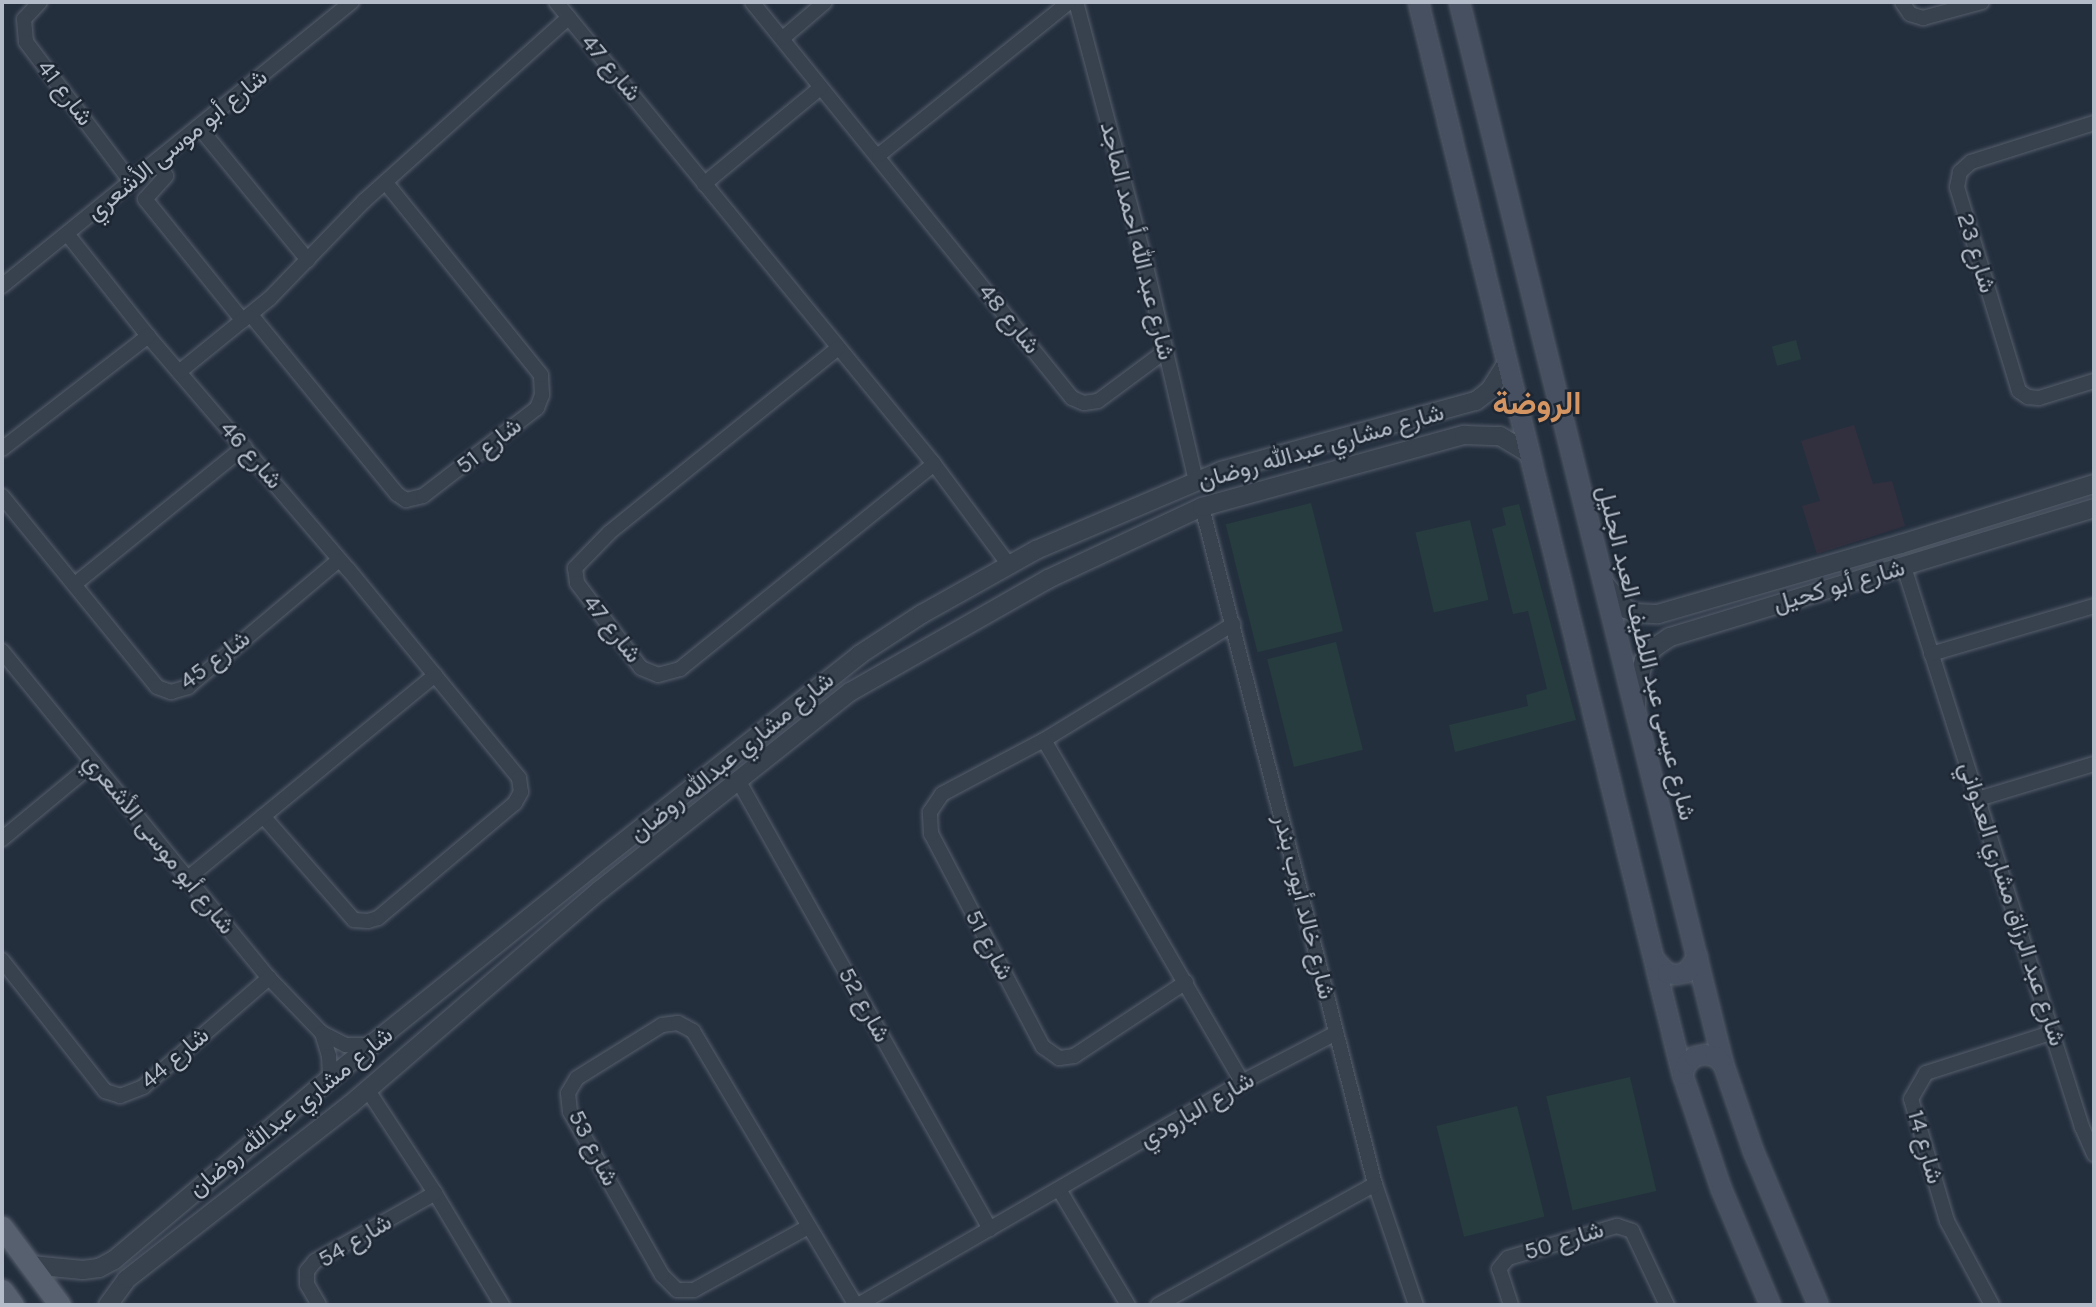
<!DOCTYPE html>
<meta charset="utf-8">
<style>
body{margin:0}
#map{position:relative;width:2096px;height:1307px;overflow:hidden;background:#242f3e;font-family:Karla,Vazirmatn,sans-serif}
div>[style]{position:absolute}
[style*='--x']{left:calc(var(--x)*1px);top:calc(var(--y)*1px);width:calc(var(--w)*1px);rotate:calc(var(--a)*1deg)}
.medical>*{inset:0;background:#32303f}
.green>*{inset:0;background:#263c3f;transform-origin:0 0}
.roads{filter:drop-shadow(0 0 2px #565f6c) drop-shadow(0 0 2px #565f6c)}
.minor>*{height:14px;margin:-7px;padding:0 7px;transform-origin:7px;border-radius:7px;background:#38414e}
.tertiary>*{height:18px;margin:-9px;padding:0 9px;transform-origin:9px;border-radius:9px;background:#38414e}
.secondary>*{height:19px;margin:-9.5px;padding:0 9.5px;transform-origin:9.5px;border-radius:9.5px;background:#465061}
.primary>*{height:21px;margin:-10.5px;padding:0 10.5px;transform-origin:10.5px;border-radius:10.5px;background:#56606e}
span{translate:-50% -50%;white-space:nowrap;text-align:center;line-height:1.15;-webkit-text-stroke:5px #1d2633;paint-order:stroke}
.street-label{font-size:24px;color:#b4bcc9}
.district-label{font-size:32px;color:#d59563;font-weight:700}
.frame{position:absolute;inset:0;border:4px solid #b4bcc9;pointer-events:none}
</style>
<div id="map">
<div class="medical">
<i style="clip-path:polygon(1854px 425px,1873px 484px,1892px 481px,1905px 526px,1817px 554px,1802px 506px,1820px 501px,1801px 441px)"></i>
</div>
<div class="green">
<i style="left:1796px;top:340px;width:20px;height:25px;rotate:75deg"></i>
<i style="left:1311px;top:503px;width:132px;height:88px;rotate:76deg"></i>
<i style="clip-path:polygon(1519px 504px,1576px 720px,1455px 752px,1449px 725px,1528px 706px,1526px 695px,1547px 689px,1528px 611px,1513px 614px,1492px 529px,1506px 525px,1502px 508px)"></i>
<i style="left:1470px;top:520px;width:82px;height:56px;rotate:77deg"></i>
<i style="left:1336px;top:642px;width:111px;height:71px;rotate:76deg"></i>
<i style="left:1630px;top:1077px;width:117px;height:86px;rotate:77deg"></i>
<i style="left:1517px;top:1106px;width:114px;height:83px;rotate:76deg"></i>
</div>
<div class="roads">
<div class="minor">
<i style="--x:40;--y:2;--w:23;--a:133"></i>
<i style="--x:24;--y:19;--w:23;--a:85"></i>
<i style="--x:26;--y:42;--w:176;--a:53.1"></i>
<i style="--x:556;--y:2;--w:597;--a:50.71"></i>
<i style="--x:934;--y:464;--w:126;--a:53.4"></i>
<i style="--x:752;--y:2;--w:509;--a:51.06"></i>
<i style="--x:1072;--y:398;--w:13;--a:23"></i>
<i style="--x:1084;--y:403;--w:14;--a:-8"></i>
<i style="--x:1098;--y:401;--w:82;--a:-36.6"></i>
<i style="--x:1076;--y:2;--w:269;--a:75.1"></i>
<i style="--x:1145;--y:262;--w:225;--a:76.9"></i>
<i style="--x:1902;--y:2;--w:14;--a:56"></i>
<i style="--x:1910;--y:14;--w:14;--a:17"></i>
<i style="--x:1923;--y:18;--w:61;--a:-15.2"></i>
<i style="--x:783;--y:38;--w:55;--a:-40.6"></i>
<i style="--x:2094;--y:123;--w:129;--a:162.4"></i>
<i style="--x:1971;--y:162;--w:15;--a:138"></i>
<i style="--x:1960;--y:172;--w:15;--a:101"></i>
<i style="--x:1957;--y:187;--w:213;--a:73.1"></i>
<i style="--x:2019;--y:391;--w:11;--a:34"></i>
<i style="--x:2028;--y:397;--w:11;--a:5"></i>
<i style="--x:2039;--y:398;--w:58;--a:-17.2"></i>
<i style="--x:199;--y:127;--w:172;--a:50.7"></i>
<i style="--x:879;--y:155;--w:244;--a:-38.8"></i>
<i style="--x:156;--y:162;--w:17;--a:54"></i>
<i style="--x:166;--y:176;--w:31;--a:132"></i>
<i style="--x:145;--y:199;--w:156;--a:51.2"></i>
<i style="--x:704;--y:184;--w:151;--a:-39.6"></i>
<i style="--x:68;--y:235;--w:129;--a:51.6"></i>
<i style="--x:148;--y:336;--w:307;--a:49.4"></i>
<i style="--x:348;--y:569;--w:270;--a:50.7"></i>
<i style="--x:519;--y:778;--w:14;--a:82"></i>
<i style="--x:521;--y:792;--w:13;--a:119"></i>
<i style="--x:515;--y:803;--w:179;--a:140"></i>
<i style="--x:378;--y:918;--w:10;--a:163"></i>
<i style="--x:368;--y:921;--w:14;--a:-176"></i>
<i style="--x:354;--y:920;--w:138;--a:-131.2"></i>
<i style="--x:2;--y:286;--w:451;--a:-39.1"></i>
<i style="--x:251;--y:315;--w:231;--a:50.8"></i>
<i style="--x:397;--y:494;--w:11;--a:34"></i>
<i style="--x:406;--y:500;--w:17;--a:-13"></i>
<i style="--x:423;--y:496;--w:144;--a:-37.7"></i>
<i style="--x:537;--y:408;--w:14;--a:-69"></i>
<i style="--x:542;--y:395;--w:20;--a:-93"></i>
<i style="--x:541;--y:375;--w:248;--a:-128.9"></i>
<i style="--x:838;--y:348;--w:294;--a:141.1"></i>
<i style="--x:609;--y:533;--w:49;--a:134.2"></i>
<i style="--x:575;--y:568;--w:15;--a:82"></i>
<i style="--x:577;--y:583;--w:106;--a:53"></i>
<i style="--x:641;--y:668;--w:18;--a:22"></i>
<i style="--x:658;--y:675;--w:23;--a:-15"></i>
<i style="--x:680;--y:669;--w:326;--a:-38.9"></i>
<i style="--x:179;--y:372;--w:117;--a:-39.1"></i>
<i style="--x:270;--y:298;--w:135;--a:-45.9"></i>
<i style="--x:364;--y:201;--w:275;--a:-41.9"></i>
<i style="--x:2;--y:449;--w:185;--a:-37.7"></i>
<i style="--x:2;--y:496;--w:246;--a:50.9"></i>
<i style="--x:157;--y:687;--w:15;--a:20"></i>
<i style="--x:171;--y:692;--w:18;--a:-16"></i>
<i style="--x:188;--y:687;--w:197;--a:-40.1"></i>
<i style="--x:1202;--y:507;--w:699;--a:75.67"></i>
<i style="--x:1375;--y:1184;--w:128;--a:71.3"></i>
<i style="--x:1904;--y:567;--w:588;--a:72.37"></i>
<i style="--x:2082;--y:1127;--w:30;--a:66"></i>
<i style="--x:75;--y:584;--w:218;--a:-39"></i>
<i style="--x:2;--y:651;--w:422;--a:50.8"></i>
<i style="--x:269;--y:978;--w:76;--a:46.1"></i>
<i style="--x:322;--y:1033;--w:27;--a:27"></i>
<i style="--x:346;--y:1045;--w:26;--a:0"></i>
<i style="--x:1931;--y:654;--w:170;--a:-16.4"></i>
<i style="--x:1044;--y:740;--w:395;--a:59.9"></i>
<i style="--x:738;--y:780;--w:515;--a:60.7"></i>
<i style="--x:1978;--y:799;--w:121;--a:-16.8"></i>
<i style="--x:2;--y:839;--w:119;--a:-39.6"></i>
<i style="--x:188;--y:878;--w:320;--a:-39.4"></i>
<i style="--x:2;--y:960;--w:167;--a:51.8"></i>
<i style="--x:105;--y:1091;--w:16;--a:18"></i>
<i style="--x:120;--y:1096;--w:25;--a:-21"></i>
<i style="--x:143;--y:1087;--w:167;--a:-40.9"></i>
<i style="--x:1186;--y:982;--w:134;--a:146.5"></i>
<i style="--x:1074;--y:1056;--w:15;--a:172"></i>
<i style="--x:1059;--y:1058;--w:19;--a:-145"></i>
<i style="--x:1043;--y:1047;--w:241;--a:-117.7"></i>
<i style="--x:931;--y:834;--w:22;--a:-93"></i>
<i style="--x:930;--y:812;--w:22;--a:-56"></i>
<i style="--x:942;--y:794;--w:115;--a:-27.9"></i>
<i style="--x:1044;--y:740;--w:222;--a:-31.5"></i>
<i style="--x:322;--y:1033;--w:24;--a:73"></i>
<i style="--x:329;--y:1056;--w:22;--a:87"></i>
<i style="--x:367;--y:1089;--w:124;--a:56.8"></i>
<i style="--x:435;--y:1193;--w:131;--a:59.1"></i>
<i style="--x:1060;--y:1191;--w:133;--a:59.2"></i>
<i style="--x:808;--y:1227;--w:130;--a:151.1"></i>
<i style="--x:694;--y:1290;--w:17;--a:180"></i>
<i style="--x:677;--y:1290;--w:21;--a:-135"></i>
<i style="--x:662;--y:1275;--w:187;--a:-119.4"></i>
<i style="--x:570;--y:1112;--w:19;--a:-96"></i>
<i style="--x:568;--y:1093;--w:17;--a:-59"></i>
<i style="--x:577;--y:1078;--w:100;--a:-31.9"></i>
<i style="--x:662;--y:1025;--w:16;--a:-7"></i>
<i style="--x:678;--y:1023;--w:17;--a:28"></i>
<i style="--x:693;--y:1031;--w:319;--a:59.3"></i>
<i style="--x:319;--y:1305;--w:24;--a:-120"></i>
<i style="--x:307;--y:1284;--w:13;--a:-90"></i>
<i style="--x:307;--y:1271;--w:13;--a:-51"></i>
<i style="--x:315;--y:1261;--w:138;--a:-29.5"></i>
<i style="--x:858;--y:1305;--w:444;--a:-30.1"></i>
<i style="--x:1242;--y:1082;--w:106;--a:-27.5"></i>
<i style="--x:1158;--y:1305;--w:248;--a:-29.1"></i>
<i style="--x:1511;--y:1305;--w:38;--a:-108"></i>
<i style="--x:1499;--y:1269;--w:14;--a:-51"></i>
<i style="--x:1508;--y:1258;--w:114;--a:-16.4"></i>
<i style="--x:1617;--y:1226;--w:16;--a:18"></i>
<i style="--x:1632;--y:1231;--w:82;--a:64.7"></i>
<i style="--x:1992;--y:1305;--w:95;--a:-118.2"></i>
<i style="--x:1947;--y:1221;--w:127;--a:-106.4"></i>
<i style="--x:1911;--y:1099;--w:30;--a:-60"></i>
<i style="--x:1926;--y:1073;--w:134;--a:-17.8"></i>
</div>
<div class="tertiary">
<i style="--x:1605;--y:584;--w:33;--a:50"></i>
<i style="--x:1626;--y:609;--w:11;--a:22"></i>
<i style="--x:1636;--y:613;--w:22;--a:3"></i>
<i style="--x:1658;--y:614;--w:253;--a:-16.1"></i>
<i style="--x:1901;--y:544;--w:202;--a:-17.3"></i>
<i style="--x:1636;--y:704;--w:18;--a:-87"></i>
<i style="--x:1637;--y:686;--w:27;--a:-75"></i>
<i style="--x:1644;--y:660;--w:17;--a:-50"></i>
<i style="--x:1655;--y:647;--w:18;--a:-34"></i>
<i style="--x:1670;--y:637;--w:443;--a:-16.9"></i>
<i style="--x:31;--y:1265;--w:52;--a:5.5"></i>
<i style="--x:83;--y:1270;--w:16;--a:-7"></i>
<i style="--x:99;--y:1268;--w:17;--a:-28"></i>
<i style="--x:114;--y:1260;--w:282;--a:-40.1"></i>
<i style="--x:330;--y:1078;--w:336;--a:-38.8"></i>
<i style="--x:592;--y:867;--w:341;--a:-38.4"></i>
<i style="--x:859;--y:655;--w:75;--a:-33.1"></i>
<i style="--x:922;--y:614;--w:131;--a:-29.3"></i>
<i style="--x:1036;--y:550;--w:201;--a:-23.1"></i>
<i style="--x:1221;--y:471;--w:264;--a:-15.4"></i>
<i style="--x:1476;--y:401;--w:18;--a:-38"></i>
<i style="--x:1490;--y:390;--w:31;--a:-58"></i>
<i style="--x:108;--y:1305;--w:32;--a:-54"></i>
<i style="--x:127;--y:1279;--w:284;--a:-38"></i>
<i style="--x:351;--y:1104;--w:328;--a:-40.7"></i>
<i style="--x:600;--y:890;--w:319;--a:-38.4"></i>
<i style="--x:850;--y:692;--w:228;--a:-29.7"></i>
<i style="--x:1048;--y:579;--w:170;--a:-25.1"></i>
<i style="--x:1202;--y:507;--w:272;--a:-15.4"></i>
<i style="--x:1464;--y:435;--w:36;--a:2"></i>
<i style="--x:1500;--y:436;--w:35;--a:31"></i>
</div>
<div class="secondary">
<i style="--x:1418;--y:2;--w:1104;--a:76.17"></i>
<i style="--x:1682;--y:1074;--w:121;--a:71.3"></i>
<i style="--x:1721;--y:1189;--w:126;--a:67.1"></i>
<i style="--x:1459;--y:2;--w:1094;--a:76.04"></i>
<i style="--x:1723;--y:1064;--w:92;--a:71"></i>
<i style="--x:1753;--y:1151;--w:167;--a:67.1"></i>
<i style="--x:1654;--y:959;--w:19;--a:47"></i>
<i style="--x:1667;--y:973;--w:9;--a:6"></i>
<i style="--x:1676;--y:974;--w:10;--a:-11"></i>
<i style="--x:1686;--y:972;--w:19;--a:-55"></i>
<i style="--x:1682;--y:1074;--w:11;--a:-68"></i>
<i style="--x:1686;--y:1064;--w:11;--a:-45"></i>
<i style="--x:1694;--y:1056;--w:10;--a:-11"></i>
<i style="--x:1704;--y:1054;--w:11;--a:10"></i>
<i style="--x:1715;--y:1056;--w:11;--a:45"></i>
</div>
<div class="primary">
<i style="--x:2;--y:1227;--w:97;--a:53.4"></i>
<i style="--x:2;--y:1290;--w:19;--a:54"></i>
</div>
</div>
<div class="street-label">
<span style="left:611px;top:68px;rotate:50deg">شارع 47</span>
<span style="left:65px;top:93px;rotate:53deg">شارع 41</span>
<span style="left:177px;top:145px;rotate:-39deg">شارع أبو موسى الأشعري</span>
<span style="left:1137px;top:241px;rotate:76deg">شارع عبد الله أحمد الماجد</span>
<span style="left:1976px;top:253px;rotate:73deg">شارع 23</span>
<span style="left:1009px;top:319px;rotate:51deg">شارع 48</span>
<span style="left:489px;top:446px;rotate:-38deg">شارع 51</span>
<span style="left:1321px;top:447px;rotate:-16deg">شارع مشاري عبدالله روضان</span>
<span style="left:251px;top:455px;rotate:49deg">شارع 46</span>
<span style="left:1839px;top:586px;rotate:-16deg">شارع أبو كحيل</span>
<span style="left:612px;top:629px;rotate:52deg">شارع 47</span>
<span style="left:1646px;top:653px;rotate:76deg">شارع عيسى عبد اللطيف العبد الجليل</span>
<span style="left:215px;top:660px;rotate:-37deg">شارع 45</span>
<span style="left:732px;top:757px;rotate:-39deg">شارع مشاري عبدالله روضان</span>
<span style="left:159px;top:844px;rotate:51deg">شارع أبو موسى الأشعري</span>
<span style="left:2012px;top:904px;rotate:72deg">شارع عبد الرزاق مشاري العدواني</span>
<span style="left:1304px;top:907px;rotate:76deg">شارع خالد أيوب بندر</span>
<span style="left:989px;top:945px;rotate:62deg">شارع 51</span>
<span style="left:864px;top:1005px;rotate:61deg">شارع 52</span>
<span style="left:175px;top:1058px;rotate:-40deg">شارع 44</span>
<span style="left:1197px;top:1110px;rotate:-30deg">شارع البارودي</span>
<span style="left:291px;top:1112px;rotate:-39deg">شارع مشاري عبدالله روضان</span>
<span style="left:1925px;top:1147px;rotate:74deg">شارع 14</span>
<span style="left:593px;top:1148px;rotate:63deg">شارع 53</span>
<span style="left:355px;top:1241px;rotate:-31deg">شارع 54</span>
<span style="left:1564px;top:1241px;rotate:-17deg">شارع 50</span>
</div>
<div class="district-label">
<span style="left:1537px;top:404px">الروضة</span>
</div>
<div class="frame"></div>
</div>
